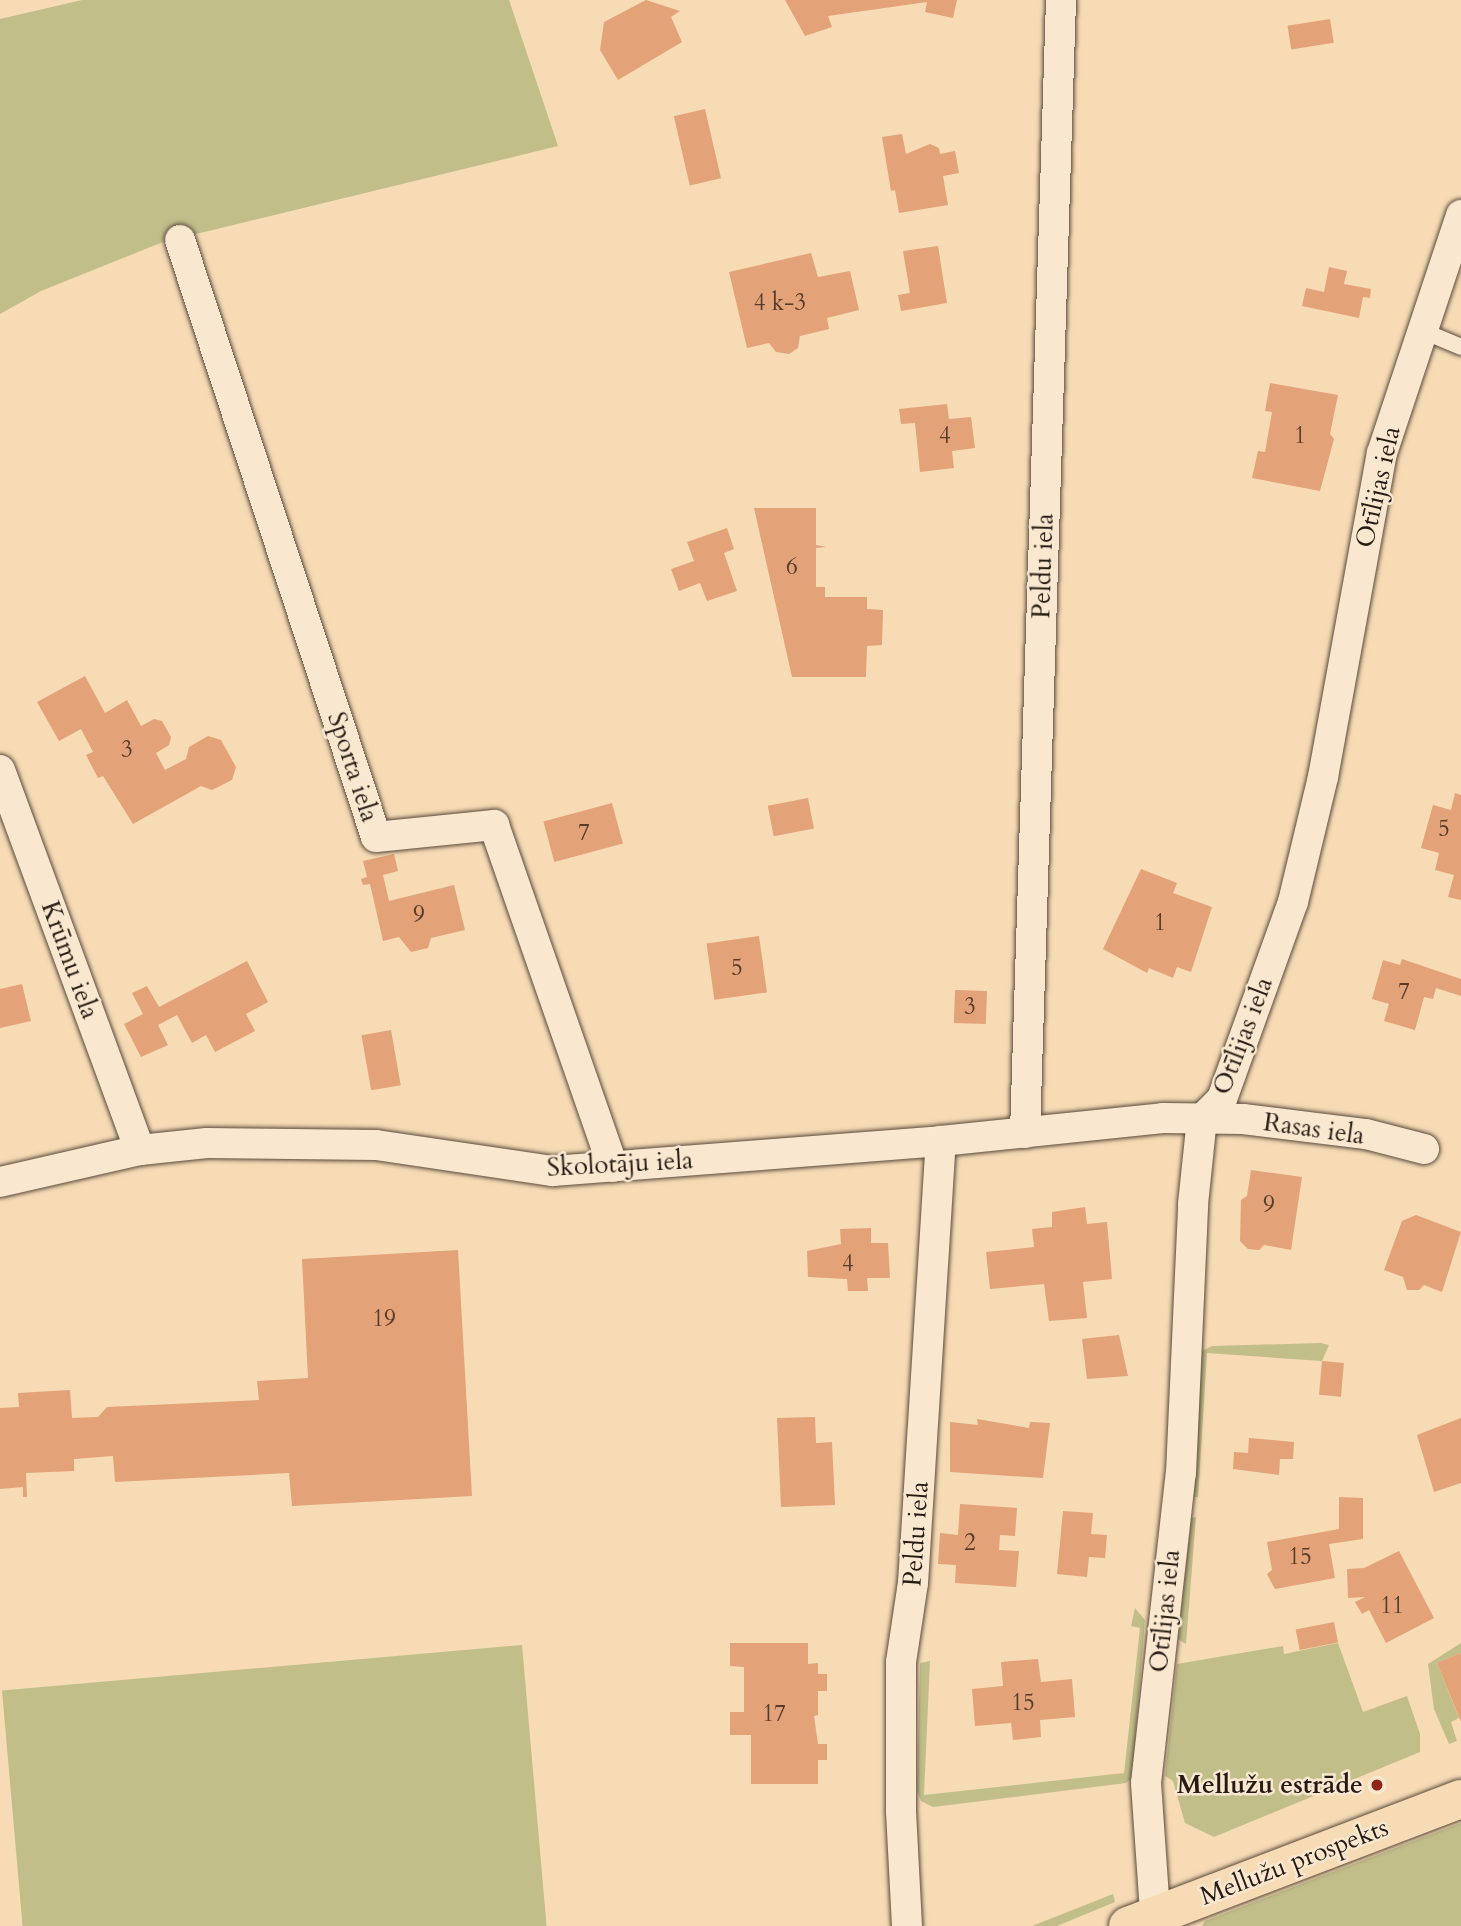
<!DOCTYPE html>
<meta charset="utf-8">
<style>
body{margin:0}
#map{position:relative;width:1461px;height:1926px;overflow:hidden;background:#f6dbb5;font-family:Cardo,serif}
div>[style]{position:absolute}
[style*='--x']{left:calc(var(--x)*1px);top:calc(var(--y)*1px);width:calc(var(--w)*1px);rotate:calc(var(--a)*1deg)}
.green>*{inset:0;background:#c1be8a;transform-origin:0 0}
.building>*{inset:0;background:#e3a277;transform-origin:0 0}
.roads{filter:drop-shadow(0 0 2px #5a4a3c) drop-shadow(0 0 2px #5a4a3c)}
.service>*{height:16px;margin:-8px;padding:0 8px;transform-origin:8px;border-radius:8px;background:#f9e8cf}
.minor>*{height:30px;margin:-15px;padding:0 15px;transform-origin:15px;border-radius:15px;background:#f9e8cf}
.primary>*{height:38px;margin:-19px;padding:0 19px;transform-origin:19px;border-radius:19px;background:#f6dbb5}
.dots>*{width:19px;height:19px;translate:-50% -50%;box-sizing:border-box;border:4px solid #f9e8cf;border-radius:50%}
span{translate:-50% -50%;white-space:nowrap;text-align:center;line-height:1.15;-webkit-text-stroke:5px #f9e8cf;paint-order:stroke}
.number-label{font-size:23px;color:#553c2d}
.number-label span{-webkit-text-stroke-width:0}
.street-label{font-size:26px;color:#261a14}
.poi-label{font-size:26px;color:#261a14;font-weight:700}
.right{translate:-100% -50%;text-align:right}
</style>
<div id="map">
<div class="green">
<i style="clip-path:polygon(82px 0,509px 0,558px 146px,163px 242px,41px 291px,0 314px,0 19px)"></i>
<i style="clip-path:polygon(1321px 1343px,1329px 1345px,1322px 1361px,1207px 1353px,1198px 1497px,1193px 1497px,1202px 1351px,1212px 1346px)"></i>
<i style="clip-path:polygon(1196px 1517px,1186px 1644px,1178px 1639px,1191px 1518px)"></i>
<i style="clip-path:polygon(1135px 1608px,1145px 1620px,1132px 1778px,1126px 1783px,933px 1807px,921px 1801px,917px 1791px,920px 1663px,930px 1661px,924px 1795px,1124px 1773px,1140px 1628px,1131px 1626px)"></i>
<i style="clip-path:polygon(1338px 1643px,1363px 1712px,1407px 1696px,1420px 1734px,1420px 1752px,1214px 1837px,1185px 1823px,1173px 1781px,1165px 1776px,1177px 1664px,1283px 1646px,1284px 1654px)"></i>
<i style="clip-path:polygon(1461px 1643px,1461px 1653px,1437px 1663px,1459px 1718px,1451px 1722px,1457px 1741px,1449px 1744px,1434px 1709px,1428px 1664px)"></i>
<i style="left:522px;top:1645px;width:282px;height:522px;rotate:85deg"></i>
<i style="clip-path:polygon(1461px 1823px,1461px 1926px,1202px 1926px,1205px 1921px)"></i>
<i style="clip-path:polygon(1113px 1894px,1115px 1902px,1057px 1926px,1032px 1926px)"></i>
</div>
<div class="building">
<i style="clip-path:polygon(646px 0,680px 11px,671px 17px,682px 42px,618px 80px,600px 50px,604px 22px)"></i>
<i style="clip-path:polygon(785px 0,957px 0,953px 18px,925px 12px,927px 2px,828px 16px,832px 27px,805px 36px)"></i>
<i style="left:1330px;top:19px;width:24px;height:43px;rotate:81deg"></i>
<i style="left:705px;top:109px;width:71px;height:32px;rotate:77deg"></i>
<i style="clip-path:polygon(902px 134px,906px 154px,930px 144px,939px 148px,940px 154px,955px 151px,959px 173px,943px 176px,948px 205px,899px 213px,895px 190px,891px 191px,882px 137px)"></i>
<i style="clip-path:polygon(938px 246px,947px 303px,901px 311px,898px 295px,910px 293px,903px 251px)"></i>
<i style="clip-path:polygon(811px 253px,818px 277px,850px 271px,859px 310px,827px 318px,829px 329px,800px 336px,798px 348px,789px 354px,776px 352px,769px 343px,747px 348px,729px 272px)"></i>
<i style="clip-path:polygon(1329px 267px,1347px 271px,1344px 284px,1371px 289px,1370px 298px,1363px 297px,1359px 318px,1302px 306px,1306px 288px,1324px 292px)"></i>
<i style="clip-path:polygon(1270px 383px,1338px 395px,1330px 434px,1334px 439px,1320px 491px,1252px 478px,1258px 451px,1265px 452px,1272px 412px,1265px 411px)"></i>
<i style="clip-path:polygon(947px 404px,949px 419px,971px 417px,975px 448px,952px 451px,954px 468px,920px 472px,915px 423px,901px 424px,899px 409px)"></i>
<i style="clip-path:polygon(754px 508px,816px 508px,816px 545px,826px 547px,816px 548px,816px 587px,825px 587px,825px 597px,867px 597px,867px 609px,883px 610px,882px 645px,867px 646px,866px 677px,792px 677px)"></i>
<i style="clip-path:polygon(727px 528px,734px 549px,724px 553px,737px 591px,707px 601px,700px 583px,679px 591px,671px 569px,694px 561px,687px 542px)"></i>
<i style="clip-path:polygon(85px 676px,105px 713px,127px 700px,141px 726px,154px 719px,162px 721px,171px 737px,169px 745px,156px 753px,165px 770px,186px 759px,189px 747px,208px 736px,221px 740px,236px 767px,232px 780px,212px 790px,201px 786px,133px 824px,103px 776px,98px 778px,86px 755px,93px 752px,81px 729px,59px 741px,37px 702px)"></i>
<i style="clip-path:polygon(1455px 793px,1461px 795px,1461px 900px,1448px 897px,1454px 875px,1435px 870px,1439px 853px,1421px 848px,1433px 805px,1451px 810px)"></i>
<i style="left:808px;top:798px;width:31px;height:41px;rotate:79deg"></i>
<i style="left:612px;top:803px;width:42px;height:71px;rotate:75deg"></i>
<i style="clip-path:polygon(394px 854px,398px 871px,383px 875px,389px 901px,454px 885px,465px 930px,431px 938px,428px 948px,411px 952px,399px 937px,383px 941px,370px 884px,363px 885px,361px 879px,367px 877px,363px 861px)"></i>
<i style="clip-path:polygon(1141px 869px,1177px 883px,1173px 893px,1212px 907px,1191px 972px,1177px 967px,1173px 978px,1149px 968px,1147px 973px,1103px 949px)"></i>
<i style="left:759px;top:936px;width:57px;height:53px;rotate:82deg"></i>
<i style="clip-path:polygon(1402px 959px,1461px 979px,1461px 996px,1436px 988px,1433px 999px,1424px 997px,1415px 1030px,1384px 1021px,1389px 1004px,1372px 999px,1383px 960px,1400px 965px)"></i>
<i style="clip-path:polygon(247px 961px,268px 1002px,246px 1014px,255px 1031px,215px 1052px,206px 1035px,192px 1043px,177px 1015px,158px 1025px,168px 1045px,141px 1057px,124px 1024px,143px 1014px,132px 993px,147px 986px,159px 1007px)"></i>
<i style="clip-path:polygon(22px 984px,31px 1021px,0 1028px,0 989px)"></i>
<i style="left:955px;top:990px;width:32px;height:33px;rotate:2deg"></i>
<i style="left:391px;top:1030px;width:56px;height:30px;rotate:80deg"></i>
<i style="clip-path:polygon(1251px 1170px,1302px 1177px,1291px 1250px,1264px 1245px,1259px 1250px,1248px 1249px,1240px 1241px,1241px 1200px,1247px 1196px)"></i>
<i style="clip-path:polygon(1085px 1207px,1087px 1224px,1107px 1222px,1112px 1279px,1083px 1282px,1087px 1318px,1049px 1321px,1044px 1284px,990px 1289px,986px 1252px,1034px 1247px,1032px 1229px,1052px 1227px,1052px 1212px)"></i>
<i style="clip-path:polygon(1416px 1215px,1461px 1232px,1442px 1292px,1424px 1285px,1419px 1290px,1407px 1290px,1403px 1277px,1384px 1270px,1402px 1221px)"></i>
<i style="clip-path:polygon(871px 1228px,871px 1243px,888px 1243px,890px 1278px,867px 1278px,868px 1291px,848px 1291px,847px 1279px,808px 1277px,807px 1251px,841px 1244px,840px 1229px)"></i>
<i style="clip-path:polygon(458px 1250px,472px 1496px,292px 1506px,289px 1473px,115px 1482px,113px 1456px,74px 1459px,74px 1471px,26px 1473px,27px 1497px,23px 1497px,23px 1487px,0 1489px,0 1408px,19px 1407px,18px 1393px,70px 1390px,72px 1418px,98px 1417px,107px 1407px,259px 1400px,257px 1381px,308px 1378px,302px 1259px)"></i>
<i style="clip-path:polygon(1119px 1335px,1128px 1376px,1087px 1379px,1082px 1339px)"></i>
<i style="left:1322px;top:1361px;width:22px;height:34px;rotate:5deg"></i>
<i style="clip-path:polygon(815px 1417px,816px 1443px,832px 1442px,835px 1505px,781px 1507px,777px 1418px)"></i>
<i style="clip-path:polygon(1461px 1418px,1461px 1483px,1434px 1492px,1417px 1435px)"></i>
<i style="clip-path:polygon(977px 1419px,1029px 1428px,1030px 1422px,1050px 1423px,1043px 1478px,950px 1472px,950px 1422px,978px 1425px)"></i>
<i style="clip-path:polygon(1249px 1438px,1294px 1442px,1293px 1459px,1280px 1459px,1279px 1475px,1233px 1469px,1234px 1452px,1248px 1453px)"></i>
<i style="clip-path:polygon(1339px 1497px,1363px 1498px,1363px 1539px,1329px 1544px,1335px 1578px,1275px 1589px,1267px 1574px,1272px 1570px,1267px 1542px,1339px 1529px)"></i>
<i style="clip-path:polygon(960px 1504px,1017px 1508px,1015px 1536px,1000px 1535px,999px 1550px,1019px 1551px,1016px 1587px,955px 1583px,956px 1565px,938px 1564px,940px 1533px,958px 1535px)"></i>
<i style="clip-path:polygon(1063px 1511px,1093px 1513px,1091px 1534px,1107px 1535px,1105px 1558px,1089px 1557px,1087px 1577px,1057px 1574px)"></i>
<i style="clip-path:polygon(1399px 1551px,1434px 1618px,1386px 1643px,1369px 1610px,1362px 1614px,1355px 1602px,1365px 1597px,1348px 1598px,1347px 1569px,1364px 1568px)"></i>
<i style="left:1334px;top:1622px;width:21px;height:39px;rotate:79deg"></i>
<i style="clip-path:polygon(730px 1643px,808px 1643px,808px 1664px,818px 1663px,818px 1674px,827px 1674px,827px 1691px,818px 1691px,818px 1715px,814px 1716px,818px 1744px,827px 1744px,827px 1760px,818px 1760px,818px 1784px,751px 1784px,751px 1735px,730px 1735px,730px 1712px,744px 1712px,744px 1667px,730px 1666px)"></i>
<i style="clip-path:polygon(1461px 1653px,1461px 1722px,1437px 1663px)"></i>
<i style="clip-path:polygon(1038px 1659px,1041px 1682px,1072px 1679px,1075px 1717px,1040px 1720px,1041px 1737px,1013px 1740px,1011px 1723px,975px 1726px,972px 1689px,1003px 1686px,1001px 1662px)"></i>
</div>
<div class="roads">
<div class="service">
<i style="--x:1423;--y:331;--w:41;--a:22.8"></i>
</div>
<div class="minor">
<i style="--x:180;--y:240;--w:628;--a:71.82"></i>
<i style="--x:376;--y:837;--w:119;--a:-5.8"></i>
<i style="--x:494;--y:825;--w:362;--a:70.8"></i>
<i style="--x:0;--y:770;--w:405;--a:69.8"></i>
<i style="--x:1025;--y:1133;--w:1134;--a:-88.18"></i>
<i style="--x:0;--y:1182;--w:144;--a:-12.9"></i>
<i style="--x:140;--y:1150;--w:67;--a:-6"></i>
<i style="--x:207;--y:1143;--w:169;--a:0.7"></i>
<i style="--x:376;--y:1145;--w:179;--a:8.4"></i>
<i style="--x:553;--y:1171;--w:389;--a:-4.4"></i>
<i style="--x:941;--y:1141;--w:223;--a:-5.9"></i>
<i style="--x:1163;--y:1118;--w:80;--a:0.7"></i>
<i style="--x:1243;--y:1119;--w:124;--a:7"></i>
<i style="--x:1366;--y:1134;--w:60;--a:14.5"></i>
<i style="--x:907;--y:1926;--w:115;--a:-93"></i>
<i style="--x:901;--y:1811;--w:149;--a:-90"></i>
<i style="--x:901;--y:1662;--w:80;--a:-81.4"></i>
<i style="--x:913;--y:1583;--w:443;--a:-86.4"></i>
<i style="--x:1156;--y:1926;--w:143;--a:-94"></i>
<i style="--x:1146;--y:1783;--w:312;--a:-83.6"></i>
<i style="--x:1181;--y:1473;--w:269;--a:-87.4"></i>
<i style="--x:1193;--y:1204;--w:85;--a:-84"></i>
<i style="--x:1202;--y:1119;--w:28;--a:-45"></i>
<i style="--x:1222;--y:1099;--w:209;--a:-70.2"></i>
<i style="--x:1293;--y:902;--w:129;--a:-76.5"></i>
<i style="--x:1323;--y:777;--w:329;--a:-79.7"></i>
<i style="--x:1382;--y:453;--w:251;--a:-71.6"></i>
</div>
<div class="primary">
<i style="--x:1128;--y:1926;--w:356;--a:-20.9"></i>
</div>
</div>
<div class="dots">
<i style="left:1377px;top:1785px;background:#8f2418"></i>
</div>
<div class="number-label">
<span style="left:780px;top:303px">4 k-3</span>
<span style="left:945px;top:436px">4</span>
<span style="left:1300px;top:436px">1</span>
<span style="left:792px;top:567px">6</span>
<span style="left:127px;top:750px">3</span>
<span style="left:1444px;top:829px">5</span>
<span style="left:584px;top:833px">7</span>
<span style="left:419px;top:915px">9</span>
<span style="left:1160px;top:923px">1</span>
<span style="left:737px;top:968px">5</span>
<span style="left:1404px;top:992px">7</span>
<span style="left:970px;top:1007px">3</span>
<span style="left:1269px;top:1205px">9</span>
<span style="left:848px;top:1264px">4</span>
<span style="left:384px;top:1319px">19</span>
<span style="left:970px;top:1543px">2</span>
<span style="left:1300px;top:1557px">15</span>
<span style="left:1392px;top:1606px">11</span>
<span style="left:1023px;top:1703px">15</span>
<span style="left:774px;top:1714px">17</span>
</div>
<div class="street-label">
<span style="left:1378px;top:487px;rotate:-77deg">Otīlijas iela</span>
<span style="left:1043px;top:566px;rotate:-88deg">Peldu iela</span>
<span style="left:353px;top:767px;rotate:72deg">Sporta iela</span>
<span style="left:70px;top:960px;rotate:70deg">Krūmu iela</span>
<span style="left:1243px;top:1036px;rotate:-69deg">Otīlijas iela</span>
<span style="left:1314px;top:1129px;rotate:8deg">Rasas iela</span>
<span style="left:620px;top:1164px;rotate:-3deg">Skolotāju iela</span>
<span style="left:916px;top:1534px;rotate:-86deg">Peldu iela</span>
<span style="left:1165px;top:1611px;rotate:-84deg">Otīlijas iela</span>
<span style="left:1294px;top:1862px;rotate:-21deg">Mellužu prospekts</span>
</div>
<div class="poi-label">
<span class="right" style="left:1363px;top:1785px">Mellužu estrāde</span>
</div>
</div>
